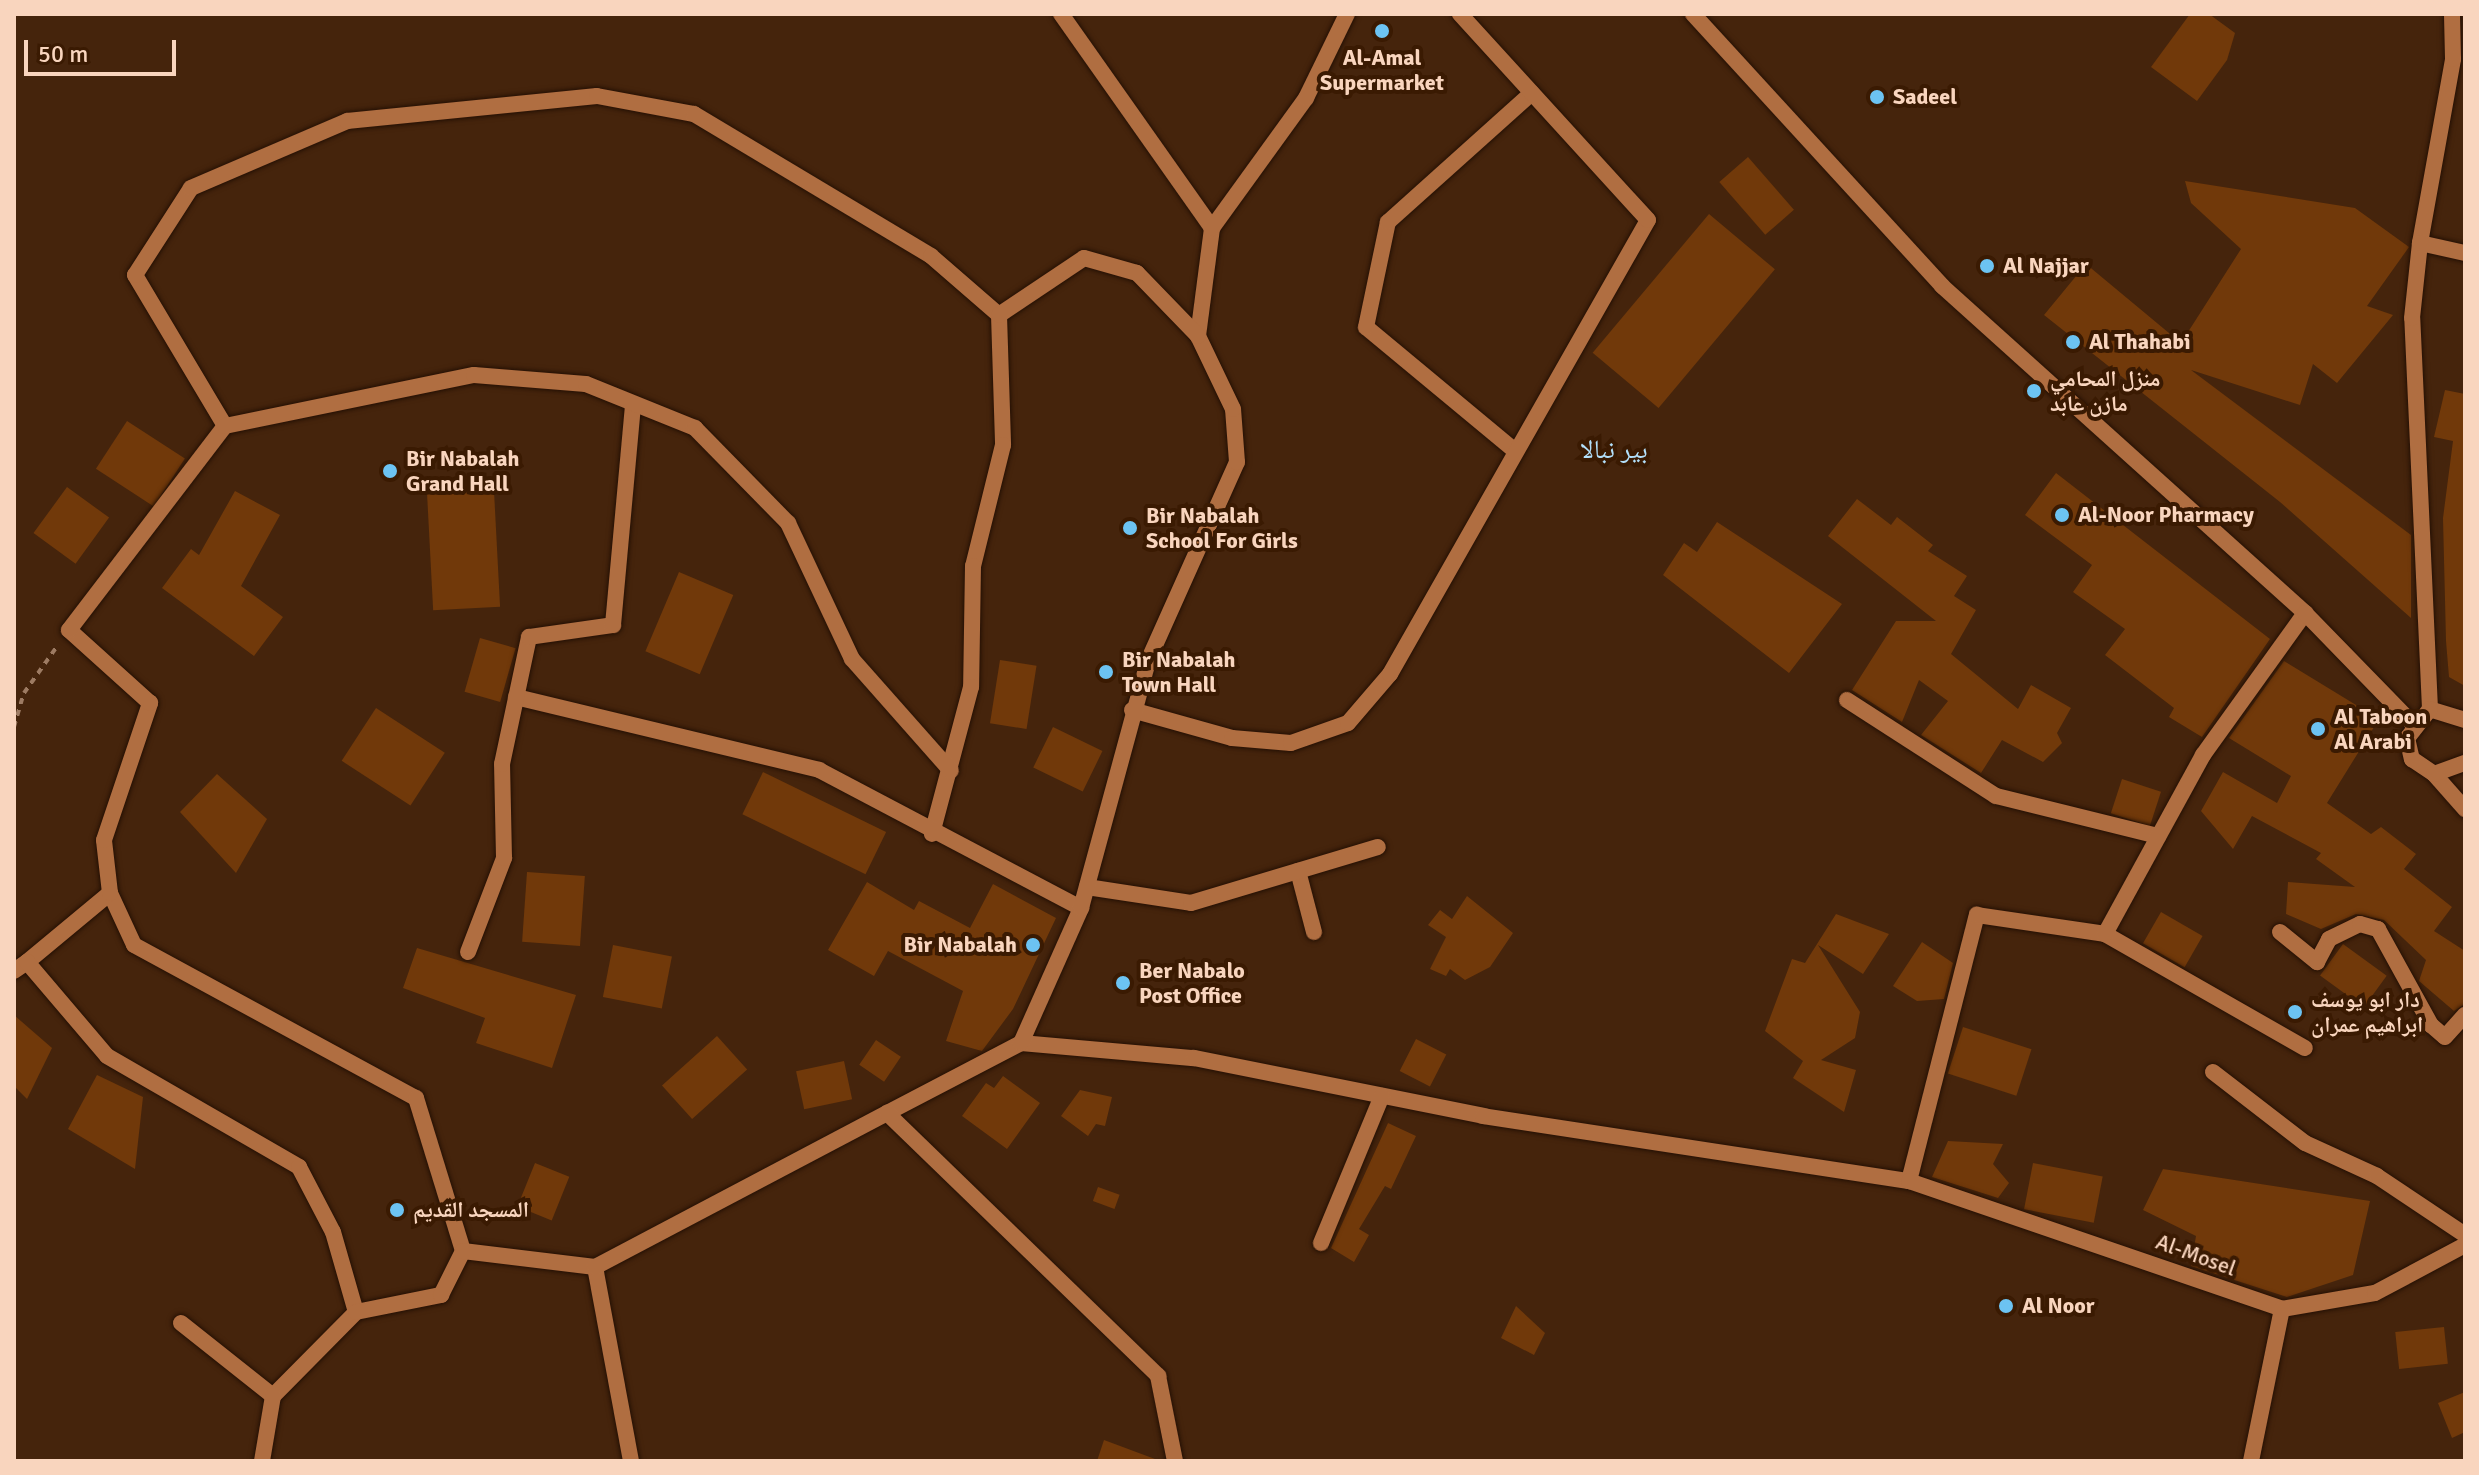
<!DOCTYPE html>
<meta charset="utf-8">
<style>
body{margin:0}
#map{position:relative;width:2479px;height:1475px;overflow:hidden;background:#45240c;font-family:Signika,"Noto Naskh Arabic",sans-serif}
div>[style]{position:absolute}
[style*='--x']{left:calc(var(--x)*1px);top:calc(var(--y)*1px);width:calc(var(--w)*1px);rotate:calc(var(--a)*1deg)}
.building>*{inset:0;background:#71390a;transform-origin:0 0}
.path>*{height:4px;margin-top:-2px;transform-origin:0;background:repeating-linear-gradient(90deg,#9d7b63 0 6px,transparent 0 12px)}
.roads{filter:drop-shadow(0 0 2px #241004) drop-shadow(0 0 2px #241004)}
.minor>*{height:16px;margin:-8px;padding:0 8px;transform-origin:8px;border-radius:8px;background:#b06e41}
.tertiary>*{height:16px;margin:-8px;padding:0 8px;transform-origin:8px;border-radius:8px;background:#b06e41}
.dots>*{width:22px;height:22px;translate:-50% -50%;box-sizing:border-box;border:4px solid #3a1a02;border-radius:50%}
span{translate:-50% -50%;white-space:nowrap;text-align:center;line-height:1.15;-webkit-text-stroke:8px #3a1a02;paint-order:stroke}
.poi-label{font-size:22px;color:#f9d5be;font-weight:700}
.left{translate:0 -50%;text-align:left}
.right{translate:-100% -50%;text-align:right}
.street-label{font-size:22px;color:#f9d5be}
.quarter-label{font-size:26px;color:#b3e0fb}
.frame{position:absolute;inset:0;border:16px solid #f9d5be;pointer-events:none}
.scale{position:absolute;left:24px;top:40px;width:152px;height:36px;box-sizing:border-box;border:4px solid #f9d5be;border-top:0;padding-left:10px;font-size:24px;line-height:28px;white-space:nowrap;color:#f9d5be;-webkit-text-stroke:6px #3a1a02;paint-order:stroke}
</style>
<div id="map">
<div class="building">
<i style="clip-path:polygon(2190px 14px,2209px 14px,2235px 33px,2227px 60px,2197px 101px,2151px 67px)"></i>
<i style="left:1748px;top:157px;width:70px;height:38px;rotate:49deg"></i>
<i style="clip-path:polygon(2185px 181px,2355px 208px,2409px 247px,2367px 306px,2393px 315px,2337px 383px,2313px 364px,2300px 405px,2191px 370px,2411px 535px,2411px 618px,2280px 502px,2044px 315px,2086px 264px,2181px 343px,2241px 249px,2191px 203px)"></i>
<i style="left:1709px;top:214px;width:86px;height:181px;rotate:40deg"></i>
<i style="clip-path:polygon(2445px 390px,2465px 394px,2465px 686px,2449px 677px,2446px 641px,2443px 518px,2453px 441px,2434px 437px)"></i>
<i style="left:127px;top:421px;width:69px;height:57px;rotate:33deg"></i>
<i style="clip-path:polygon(2056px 473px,2270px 639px,2202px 737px,2169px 717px,2174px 708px,2105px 655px,2125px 629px,2073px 592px,2092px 565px,2025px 515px)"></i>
<i style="left:67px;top:487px;width:52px;height:57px;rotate:36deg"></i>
<i style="clip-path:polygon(235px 491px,280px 515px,241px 586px,283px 617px,254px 656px,162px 588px,191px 549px,199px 555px)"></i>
<i style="left:494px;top:491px;width:116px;height:67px;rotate:87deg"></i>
<i style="clip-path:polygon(1857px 499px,1891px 525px,1897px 517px,1933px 545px,1928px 551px,1967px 576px,1954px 596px,1976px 610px,1951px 654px,2018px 709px,2031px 685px,2071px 708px,2057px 733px,2062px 743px,2043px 762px,2002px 740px,1981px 773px,1921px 735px,1948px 701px,1919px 680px,1902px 722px,1852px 690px,1896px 621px,1936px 621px,1828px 536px)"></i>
<i style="clip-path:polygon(1717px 522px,1842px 604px,1789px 673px,1663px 575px,1684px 543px,1697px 552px)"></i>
<i style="left:679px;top:572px;width:59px;height:86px;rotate:23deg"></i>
<i style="left:480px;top:638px;width:37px;height:56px;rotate:16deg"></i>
<i style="left:1000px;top:660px;width:37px;height:64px;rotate:9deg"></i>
<i style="clip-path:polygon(2284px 661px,2379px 719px,2327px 803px,2371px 834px,2381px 827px,2416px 854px,2404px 869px,2452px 907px,2434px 931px,2465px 951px,2465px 1004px,2454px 1011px,2419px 981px,2426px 960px,2384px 920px,2356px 914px,2321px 929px,2286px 914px,2288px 882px,2355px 887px,2316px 859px,2321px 853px,2252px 816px,2233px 849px,2201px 811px,2223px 772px,2277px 803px,2291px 776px,2229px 738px)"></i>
<i style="left:376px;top:708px;width:82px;height:63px;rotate:33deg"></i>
<i style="left:1053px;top:727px;width:55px;height:45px;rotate:26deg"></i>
<i style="left:763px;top:772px;width:137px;height:47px;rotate:26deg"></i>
<i style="clip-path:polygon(217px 774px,267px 819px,236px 873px,180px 812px)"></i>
<i style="left:2122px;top:779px;width:41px;height:36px;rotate:18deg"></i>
<i style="left:527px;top:872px;width:58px;height:70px;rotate:4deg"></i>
<i style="clip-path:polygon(867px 882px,914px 910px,919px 901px,970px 928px,993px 884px,1056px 918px,1013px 1009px,982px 1051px,946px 1041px,963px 991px,888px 951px,874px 976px,828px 950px)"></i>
<i style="clip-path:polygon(1467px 896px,1513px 933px,1490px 967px,1465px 980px,1450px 969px,1446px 976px,1430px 969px,1446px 937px,1428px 925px,1440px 910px,1452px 919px)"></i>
<i style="left:2161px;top:912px;width:48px;height:36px;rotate:30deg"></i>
<i style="clip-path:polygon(1836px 914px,1889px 934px,1863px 974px,1818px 945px,1860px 1012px,1855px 1038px,1821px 1060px,1856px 1070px,1844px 1112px,1793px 1078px,1803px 1061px,1765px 1031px,1792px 959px,1805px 963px)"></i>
<i style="clip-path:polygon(1922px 942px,1953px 963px,1944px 999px,1917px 1001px,1893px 986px)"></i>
<i style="left:2343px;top:944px;width:54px;height:39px;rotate:36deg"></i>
<i style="left:613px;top:945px;width:60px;height:53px;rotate:11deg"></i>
<i style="clip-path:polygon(417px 948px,576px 995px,552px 1068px,476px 1043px,485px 1018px,403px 988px)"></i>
<i style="clip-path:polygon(14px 1015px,52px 1048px,27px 1099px,14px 1086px)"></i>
<i style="left:1963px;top:1027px;width:72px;height:49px;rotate:18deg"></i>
<i style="left:717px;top:1036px;width:45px;height:74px;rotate:48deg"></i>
<i style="left:1416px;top:1039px;width:34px;height:36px;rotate:27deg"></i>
<i style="left:876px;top:1040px;width:30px;height:30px;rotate:34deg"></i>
<i style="left:844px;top:1061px;width:39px;height:49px;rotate:78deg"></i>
<i style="clip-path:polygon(97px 1075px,143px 1097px,135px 1169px,68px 1129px)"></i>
<i style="clip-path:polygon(1003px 1076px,1040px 1103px,1007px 1149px,962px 1116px,986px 1083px,994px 1088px)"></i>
<i style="clip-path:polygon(1080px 1090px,1112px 1097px,1105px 1126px,1096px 1124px,1088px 1136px,1061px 1116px)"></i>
<i style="clip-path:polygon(1388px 1123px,1416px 1136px,1391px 1189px,1385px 1186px,1359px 1229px,1369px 1235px,1354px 1262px,1331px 1248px)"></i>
<i style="clip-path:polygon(1948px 1141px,2003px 1144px,1993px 1164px,2009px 1183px,1998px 1198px,1932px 1177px)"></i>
<i style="left:535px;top:1163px;width:37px;height:47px;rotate:22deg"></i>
<i style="left:2033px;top:1163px;width:71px;height:47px;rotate:11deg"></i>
<i style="clip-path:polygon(2163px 1169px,2370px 1201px,2353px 1275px,2287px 1297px,2191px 1266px,2196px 1236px,2143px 1210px)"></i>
<i style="left:1098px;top:1187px;width:23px;height:15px;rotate:20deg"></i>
<i style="clip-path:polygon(1516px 1306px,1545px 1333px,1534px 1355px,1501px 1338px)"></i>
<i style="left:2444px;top:1327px;width:37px;height:49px;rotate:84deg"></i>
<i style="clip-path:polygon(2465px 1392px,2465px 1432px,2452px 1438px,2438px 1403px)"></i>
<i style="clip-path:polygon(1104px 1440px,1155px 1459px,1155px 1461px,1097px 1461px)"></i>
</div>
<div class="path">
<i style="--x:14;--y:727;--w:35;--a:-74"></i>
<i style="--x:24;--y:693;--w:59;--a:-54.7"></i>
<i style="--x:14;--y:801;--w:27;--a:90"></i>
</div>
<div class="roads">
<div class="minor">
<i style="--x:1061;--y:14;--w:262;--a:54.8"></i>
<i style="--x:2420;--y:243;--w:187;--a:-79.8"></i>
<i style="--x:2453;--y:59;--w:45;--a:-91.3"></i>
<i style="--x:1198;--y:336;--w:109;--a:-82.6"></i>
<i style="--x:1212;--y:228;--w:160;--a:-54.1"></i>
<i style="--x:1306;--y:98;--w:93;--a:-64"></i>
<i style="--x:225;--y:426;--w:176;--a:-120.8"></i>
<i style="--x:135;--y:275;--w:103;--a:-57.2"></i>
<i style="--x:191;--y:188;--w:170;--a:-23.2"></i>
<i style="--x:347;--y:121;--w:251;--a:-5.7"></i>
<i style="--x:597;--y:96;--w:99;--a:10.5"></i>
<i style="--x:694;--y:114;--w:276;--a:30.9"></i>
<i style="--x:931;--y:256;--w:90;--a:40.9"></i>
<i style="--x:999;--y:315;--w:130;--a:88.2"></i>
<i style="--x:1003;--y:445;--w:125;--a:103.9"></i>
<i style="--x:973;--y:566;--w:121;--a:90.9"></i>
<i style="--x:971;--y:687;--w:152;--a:104.9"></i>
<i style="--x:1514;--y:450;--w:192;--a:-140.3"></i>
<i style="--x:1366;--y:327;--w:107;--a:-78.2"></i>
<i style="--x:1388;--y:222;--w:193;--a:-41.9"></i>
<i style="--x:516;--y:697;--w:312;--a:13.5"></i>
<i style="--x:819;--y:770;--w:296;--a:27.8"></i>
<i style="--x:1847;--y:700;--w:177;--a:32.8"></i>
<i style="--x:1996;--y:796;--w:167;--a:13.9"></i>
<i style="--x:2430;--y:709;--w:391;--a:-92.6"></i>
<i style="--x:2412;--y:318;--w:75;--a:-83.9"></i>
<i style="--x:2420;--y:243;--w:46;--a:12.5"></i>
<i style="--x:1132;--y:710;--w:104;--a:15.6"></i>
<i style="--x:1232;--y:738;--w:59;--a:4.8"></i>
<i style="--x:1291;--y:743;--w:60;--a:-19.3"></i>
<i style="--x:1348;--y:723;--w:65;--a:-49.4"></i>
<i style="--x:1390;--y:674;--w:522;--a:-60.39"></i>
<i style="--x:1648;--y:220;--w:279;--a:-132.4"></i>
<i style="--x:2434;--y:774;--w:47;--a:48.5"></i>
<i style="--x:1298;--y:871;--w:63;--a:75.3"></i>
<i style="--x:1087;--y:887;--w:105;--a:8.7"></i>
<i style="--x:1191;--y:903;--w:195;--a:-16.7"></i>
<i style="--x:110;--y:893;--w:57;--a:65.2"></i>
<i style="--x:134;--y:945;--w:321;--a:28.5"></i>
<i style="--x:416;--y:1098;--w:160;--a:72.9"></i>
<i style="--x:2280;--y:932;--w:48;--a:39"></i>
<i style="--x:2317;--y:962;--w:26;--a:-62"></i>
<i style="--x:2329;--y:939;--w:34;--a:-26"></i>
<i style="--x:2360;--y:924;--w:19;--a:16"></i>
<i style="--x:2378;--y:929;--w:110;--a:61.1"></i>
<i style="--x:2431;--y:1025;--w:18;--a:41"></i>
<i style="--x:2445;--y:1037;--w:30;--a:-48"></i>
<i style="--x:2105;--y:934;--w:230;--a:29.7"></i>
<i style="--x:468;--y:952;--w:101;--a:-69"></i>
<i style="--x:504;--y:858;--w:94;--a:-91.2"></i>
<i style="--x:502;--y:764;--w:130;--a:-78"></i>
<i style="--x:529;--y:637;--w:85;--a:-8.1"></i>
<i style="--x:613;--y:625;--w:221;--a:-84.8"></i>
<i style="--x:27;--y:962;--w:108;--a:-39.7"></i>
<i style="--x:110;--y:893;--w:53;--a:-96.5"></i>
<i style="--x:104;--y:840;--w:145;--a:-71.4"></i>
<i style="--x:150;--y:703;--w:109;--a:-138"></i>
<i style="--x:69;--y:630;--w:257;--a:-52.6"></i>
<i style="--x:225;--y:426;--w:254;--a:-11.6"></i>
<i style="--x:474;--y:375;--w:112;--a:4.6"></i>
<i style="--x:586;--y:384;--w:118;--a:22"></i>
<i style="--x:695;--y:428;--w:133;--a:45.6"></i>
<i style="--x:788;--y:523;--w:150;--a:64.8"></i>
<i style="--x:852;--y:659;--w:149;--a:48.5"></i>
<i style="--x:14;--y:971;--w:16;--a:-35"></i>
<i style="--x:27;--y:962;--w:123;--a:49.6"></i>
<i style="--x:107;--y:1056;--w:222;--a:30"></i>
<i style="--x:299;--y:1167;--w:73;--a:62.4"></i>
<i style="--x:333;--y:1232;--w:83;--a:74"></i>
<i style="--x:1021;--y:1043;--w:174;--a:5"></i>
<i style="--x:1194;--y:1058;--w:295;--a:11.3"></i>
<i style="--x:1483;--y:1116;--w:431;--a:8.7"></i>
<i style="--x:1909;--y:1181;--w:275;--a:-75.7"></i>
<i style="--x:1977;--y:915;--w:129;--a:8.4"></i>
<i style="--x:2105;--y:934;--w:204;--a:-61.3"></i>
<i style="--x:2203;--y:755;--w:175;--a:-54.3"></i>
<i style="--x:2213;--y:1072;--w:116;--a:37.7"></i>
<i style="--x:2305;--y:1143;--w:79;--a:24.6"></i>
<i style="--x:2377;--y:1176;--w:106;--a:33.8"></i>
<i style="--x:887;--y:1113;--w:151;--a:-27.6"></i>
<i style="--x:1021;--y:1043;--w:148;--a:-66"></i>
<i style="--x:1081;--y:908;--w:256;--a:-74.8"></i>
<i style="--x:1148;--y:661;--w:218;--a:-65.9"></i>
<i style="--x:1237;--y:462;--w:53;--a:-94.3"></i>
<i style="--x:1233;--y:409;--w:81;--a:-115.6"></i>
<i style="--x:1198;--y:336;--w:88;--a:-134.1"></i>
<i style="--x:1137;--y:273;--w:55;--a:-164.2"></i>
<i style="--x:1084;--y:258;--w:102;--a:146.2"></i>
<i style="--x:1909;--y:1181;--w:394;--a:18.9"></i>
<i style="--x:2282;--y:1309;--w:94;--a:-9.8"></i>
<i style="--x:2375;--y:1293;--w:102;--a:-28.1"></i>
<i style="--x:1321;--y:1243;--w:159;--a:-67.5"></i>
<i style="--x:181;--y:1323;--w:117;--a:38.4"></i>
<i style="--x:273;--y:1396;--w:118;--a:-45.3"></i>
<i style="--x:356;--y:1312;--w:87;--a:-11.3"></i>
<i style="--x:441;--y:1295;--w:49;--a:-63.4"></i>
<i style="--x:463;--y:1251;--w:133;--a:6.9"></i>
<i style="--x:262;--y:1461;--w:66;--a:-80.4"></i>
<i style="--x:631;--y:1461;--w:197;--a:-100.5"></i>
<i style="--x:595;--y:1267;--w:330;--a:-27.8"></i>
<i style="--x:887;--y:1113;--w:378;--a:44.1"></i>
<i style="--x:1158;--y:1376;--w:87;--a:78.7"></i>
<i style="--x:2251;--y:1461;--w:155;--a:-78.5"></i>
</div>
<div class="tertiary">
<i style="--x:1693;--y:14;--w:369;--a:47.5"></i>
<i style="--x:1942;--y:286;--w:489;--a:42"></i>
<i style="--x:2305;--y:613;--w:153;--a:45.8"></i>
<i style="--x:2465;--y:720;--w:37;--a:-163"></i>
<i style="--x:2430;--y:709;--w:37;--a:128"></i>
<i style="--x:2407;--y:738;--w:22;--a:77"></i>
<i style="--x:2412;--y:759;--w:27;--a:34"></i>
<i style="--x:2434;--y:774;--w:33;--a:-20"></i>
</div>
</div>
<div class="dots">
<i style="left:1382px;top:31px;background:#6cc3f2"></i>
<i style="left:1877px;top:97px;background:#6cc3f2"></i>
<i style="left:1987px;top:266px;background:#6cc3f2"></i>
<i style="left:2073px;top:342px;background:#6cc3f2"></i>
<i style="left:2034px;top:391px;background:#6cc3f2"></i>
<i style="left:390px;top:471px;background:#6cc3f2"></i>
<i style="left:2062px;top:515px;background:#6cc3f2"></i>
<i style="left:1130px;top:528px;background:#6cc3f2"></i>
<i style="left:1106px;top:672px;background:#6cc3f2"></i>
<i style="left:2318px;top:729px;background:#6cc3f2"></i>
<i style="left:1033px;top:945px;background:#6cc3f2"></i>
<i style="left:1123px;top:983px;background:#6cc3f2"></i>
<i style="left:2295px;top:1012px;background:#6cc3f2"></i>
<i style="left:397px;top:1210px;background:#6cc3f2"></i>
<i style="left:2006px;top:1306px;background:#6cc3f2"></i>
</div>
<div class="poi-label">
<span style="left:1382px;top:70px">Al-Amal<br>Supermarket</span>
<span class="left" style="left:1893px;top:97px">Sadeel</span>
<span class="left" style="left:2003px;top:266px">Al Najjar</span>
<span class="left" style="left:2089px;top:342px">Al Thahabi</span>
<span class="left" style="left:2050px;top:391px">منزل المحامي<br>مازن عابد</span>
<span class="left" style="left:406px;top:471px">Bir Nabalah<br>Grand Hall</span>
<span class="left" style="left:1146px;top:528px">Bir Nabalah<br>School For Girls</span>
<span class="left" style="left:2078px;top:515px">Al-Noor Pharmacy</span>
<span class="left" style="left:1122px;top:672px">Bir Nabalah<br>Town Hall</span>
<span class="left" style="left:2334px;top:729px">Al Taboon<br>Al Arabi</span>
<span class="right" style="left:1017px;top:945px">Bir Nabalah</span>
<span class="left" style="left:1139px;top:983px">Ber Nabalo<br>Post Office</span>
<span class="left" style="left:2311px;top:1012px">دار ابو يوسف<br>ابراهيم عمران</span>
<span class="left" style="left:413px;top:1210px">المسجد القديم</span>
<span class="left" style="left:2022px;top:1306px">Al Noor</span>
</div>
<div class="street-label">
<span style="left:2196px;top:1255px;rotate:20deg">Al-Mosel</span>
</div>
<div class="quarter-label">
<span style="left:1614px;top:451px">بير نبالا</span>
</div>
<div class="frame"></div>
<div class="scale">50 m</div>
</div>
